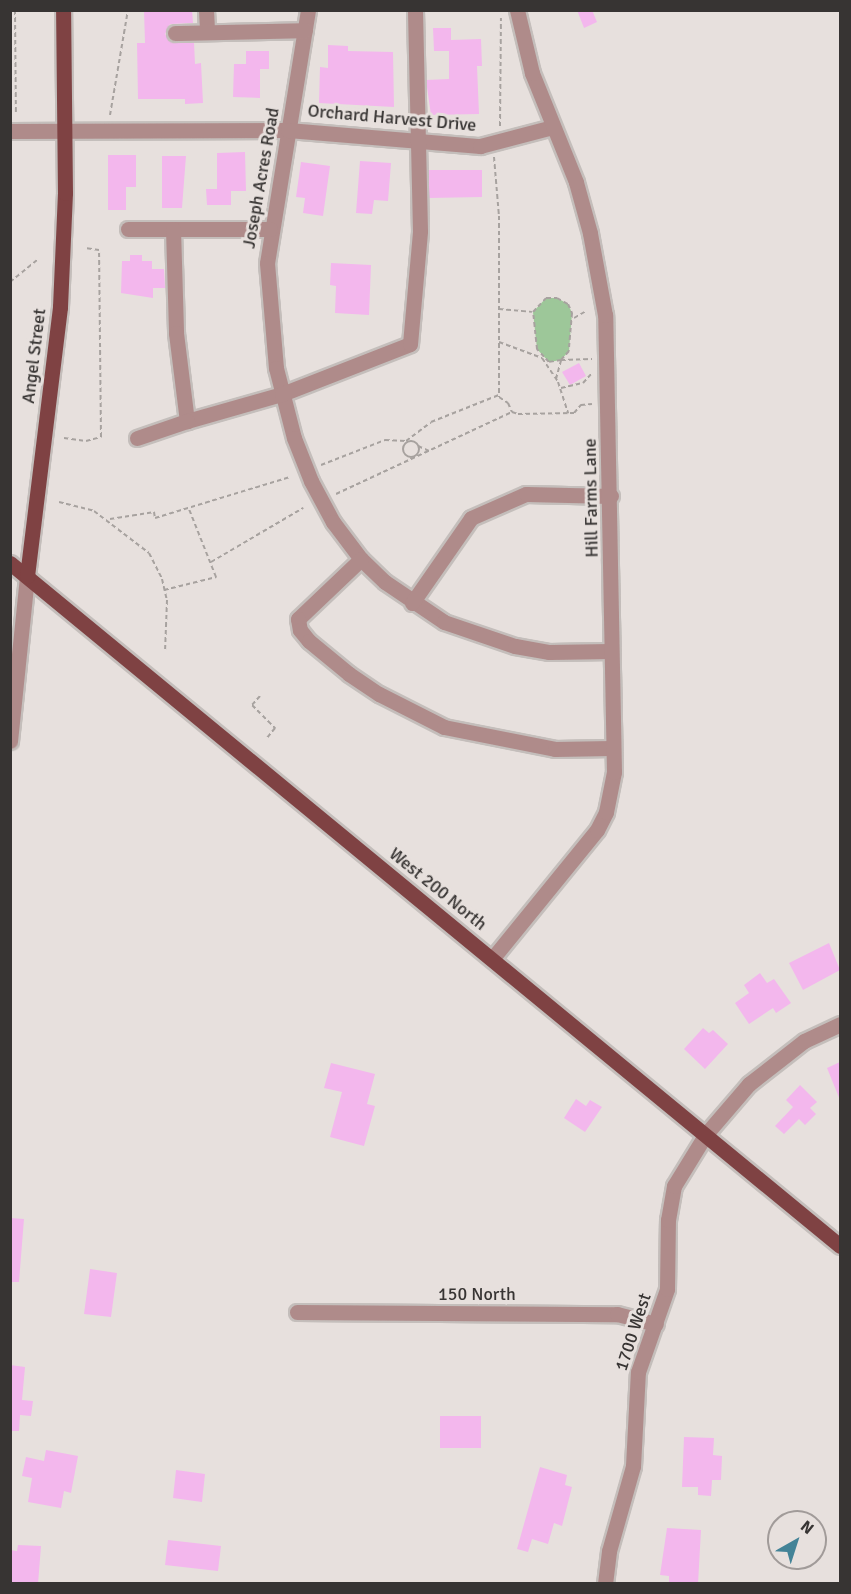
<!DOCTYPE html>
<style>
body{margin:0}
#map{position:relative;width:851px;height:1594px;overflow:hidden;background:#e7e0dd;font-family:Signika,sans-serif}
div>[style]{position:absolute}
.green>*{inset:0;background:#9dc799}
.building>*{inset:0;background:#f3b7ed}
.path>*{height:2px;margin-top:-1px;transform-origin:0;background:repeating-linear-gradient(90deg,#a7a29f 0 4.5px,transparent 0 7.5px)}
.path>.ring{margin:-1px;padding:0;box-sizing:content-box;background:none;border:2px solid #a7a29f;border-radius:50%}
.roads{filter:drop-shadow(2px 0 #c4bebb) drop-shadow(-2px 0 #c4bebb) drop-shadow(0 2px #c4bebb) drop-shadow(0 -2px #c4bebb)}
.minor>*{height:15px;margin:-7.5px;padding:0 7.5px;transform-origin:7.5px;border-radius:7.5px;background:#af8b8a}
.major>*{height:15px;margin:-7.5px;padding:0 7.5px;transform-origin:7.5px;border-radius:7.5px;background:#7f4243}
span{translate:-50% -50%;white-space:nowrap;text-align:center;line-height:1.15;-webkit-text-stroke:6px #e7e0dd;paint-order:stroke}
.street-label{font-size:18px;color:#373433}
.frame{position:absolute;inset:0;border:12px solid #373433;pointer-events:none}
.north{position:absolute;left:767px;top:1510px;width:60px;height:60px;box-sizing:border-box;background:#e7e0dd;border:2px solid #a19b99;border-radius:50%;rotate:39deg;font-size:16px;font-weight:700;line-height:24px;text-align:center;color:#373433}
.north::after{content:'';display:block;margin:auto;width:21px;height:27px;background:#438397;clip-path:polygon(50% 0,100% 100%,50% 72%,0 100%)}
</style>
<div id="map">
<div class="green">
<div style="clip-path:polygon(546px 298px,557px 298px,568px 304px,572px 313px,569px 351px,561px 360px,549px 362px,537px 349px,533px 312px)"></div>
</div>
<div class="building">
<div style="clip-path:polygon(144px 10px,192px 10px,193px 23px,170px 24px,165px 34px,171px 42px,194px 42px,195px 64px,201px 63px,203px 103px,185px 104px,185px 99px,138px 99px,137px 43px,145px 43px)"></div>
<div style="clip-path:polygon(577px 10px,592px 10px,597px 22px,584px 28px)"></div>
<div style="clip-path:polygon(433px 28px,451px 28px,451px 40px,481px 39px,482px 66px,477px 66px,479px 114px,431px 115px,426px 80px,449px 79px,449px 51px,434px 51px)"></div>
<div style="clip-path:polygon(328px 45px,348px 46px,348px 51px,393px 52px,394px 107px,319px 103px,320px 67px,328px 68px)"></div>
<div style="clip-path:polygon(246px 51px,269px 51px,269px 69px,260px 69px,260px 98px,233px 97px,234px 64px,246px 64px)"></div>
<div style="clip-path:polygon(245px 152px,246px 191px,231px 191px,231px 205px,207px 205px,206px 189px,217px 189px,217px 153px)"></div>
<div style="clip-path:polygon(108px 155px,136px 155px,136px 187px,126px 187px,126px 210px,108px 210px)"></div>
<div style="clip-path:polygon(162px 156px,186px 156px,182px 208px,162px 208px)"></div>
<div style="clip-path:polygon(360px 161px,391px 163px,388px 201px,374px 200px,372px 214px,356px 213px)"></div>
<div style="clip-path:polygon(301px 162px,330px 166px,323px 216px,303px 213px,305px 198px,296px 197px)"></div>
<div style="clip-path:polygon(428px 170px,482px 170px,482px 197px,429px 198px)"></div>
<div style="clip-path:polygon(130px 255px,142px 255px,142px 261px,152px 261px,152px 269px,164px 269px,165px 288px,153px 288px,153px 298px,121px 293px,122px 261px,130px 261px)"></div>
<div style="clip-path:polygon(331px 263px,371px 265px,369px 315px,335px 313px,336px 286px,330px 285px)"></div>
<div style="clip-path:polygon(579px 363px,586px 376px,570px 385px,562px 372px)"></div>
<div style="clip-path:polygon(829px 943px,840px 970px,803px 990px,789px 963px)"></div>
<div style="clip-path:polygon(760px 973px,767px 983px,774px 979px,791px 1003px,776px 1013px,773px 1008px,749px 1024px,735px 1003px,749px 993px,744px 985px)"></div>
<div style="clip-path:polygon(703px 1028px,709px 1033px,713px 1030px,728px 1044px,705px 1069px,684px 1049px)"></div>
<div style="clip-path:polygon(840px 1062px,840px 1100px,827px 1068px)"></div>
<div style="clip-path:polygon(331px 1063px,375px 1074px,367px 1104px,375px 1106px,364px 1146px,330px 1137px,342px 1092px,324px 1088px)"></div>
<div style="clip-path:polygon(800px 1085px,817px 1102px,810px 1108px,816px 1114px,805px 1125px,799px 1119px,784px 1134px,775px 1126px,793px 1107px,786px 1100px)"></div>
<div style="clip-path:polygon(576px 1099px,586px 1106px,590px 1100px,602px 1107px,585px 1132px,564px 1118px)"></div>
<div style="clip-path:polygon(10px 1218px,24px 1219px,19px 1282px,10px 1282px)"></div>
<div style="clip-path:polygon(90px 1269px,117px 1273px,111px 1317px,84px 1314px)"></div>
<div style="clip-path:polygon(10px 1365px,25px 1367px,22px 1400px,33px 1401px,31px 1416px,20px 1415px,19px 1431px,10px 1431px)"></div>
<div style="clip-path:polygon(440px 1416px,481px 1416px,481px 1448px,440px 1448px)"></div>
<div style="clip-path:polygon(684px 1437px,714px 1438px,713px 1455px,722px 1456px,721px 1480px,712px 1480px,711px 1496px,698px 1495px,698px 1487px,682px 1487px)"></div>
<div style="clip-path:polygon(46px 1450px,78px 1456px,71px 1493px,64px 1491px,61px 1508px,28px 1502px,32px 1478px,22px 1476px,26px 1457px,44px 1461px)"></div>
<div style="clip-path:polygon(540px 1467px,567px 1475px,565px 1485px,572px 1487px,562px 1526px,554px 1523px,548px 1544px,532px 1539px,528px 1552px,517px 1549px)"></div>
<div style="clip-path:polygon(176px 1470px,205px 1474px,202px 1502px,173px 1498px)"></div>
<div style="clip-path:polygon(667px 1528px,701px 1530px,698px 1584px,669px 1584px,669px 1576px,660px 1575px)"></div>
<div style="clip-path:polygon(168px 1540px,221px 1546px,218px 1571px,165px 1565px)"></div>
<div style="clip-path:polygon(18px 1545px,41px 1546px,38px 1584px,10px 1584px,10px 1550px,17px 1551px)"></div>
</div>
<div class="path">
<div style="left:15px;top:10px;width:105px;rotate:89.5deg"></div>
<div style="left:110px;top:115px;width:107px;rotate:-80.3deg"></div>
<div style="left:500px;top:126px;width:108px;rotate:-89.5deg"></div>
<div style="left:494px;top:157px;width:59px;rotate:85.2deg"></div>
<div style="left:499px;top:216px;width:181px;rotate:90deg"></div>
<div style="left:499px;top:397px;width:11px;rotate:34deg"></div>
<div style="left:508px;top:403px;width:10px;rotate:66deg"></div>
<div style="left:512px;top:412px;width:6px;rotate:18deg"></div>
<div style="left:518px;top:414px;width:56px;rotate:-1deg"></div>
<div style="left:574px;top:413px;width:11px;rotate:-49deg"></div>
<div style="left:581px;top:405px;width:11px;rotate:-5deg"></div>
<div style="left:10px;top:282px;width:36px;rotate:-39deg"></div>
<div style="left:546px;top:298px;width:11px"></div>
<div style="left:557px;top:298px;width:13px;rotate:29deg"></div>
<div style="left:568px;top:304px;width:10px;rotate:66deg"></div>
<div style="left:572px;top:313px;width:38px;rotate:95deg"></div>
<div style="left:569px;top:351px;width:12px;rotate:132deg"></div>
<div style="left:561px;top:360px;width:12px;rotate:171deg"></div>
<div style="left:549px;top:362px;width:18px;rotate:-133deg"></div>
<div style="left:537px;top:349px;width:37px;rotate:-96deg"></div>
<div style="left:533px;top:312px;width:19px;rotate:-47deg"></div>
<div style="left:499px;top:309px;width:33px;rotate:5deg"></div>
<div style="left:574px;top:318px;width:14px;rotate:-30deg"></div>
<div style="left:499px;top:342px;width:46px;rotate:20.4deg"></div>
<div style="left:542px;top:358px;width:29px;rotate:56deg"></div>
<div style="left:558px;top:382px;width:33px;rotate:72deg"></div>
<div style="left:556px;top:379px;width:20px;rotate:-75deg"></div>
<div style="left:561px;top:360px;width:31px;rotate:-2deg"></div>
<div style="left:561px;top:388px;width:23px;rotate:-13deg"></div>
<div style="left:583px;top:383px;width:13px;rotate:-48deg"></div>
<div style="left:64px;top:438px;width:22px;rotate:8deg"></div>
<div style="left:86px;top:441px;width:16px;rotate:-15deg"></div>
<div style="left:101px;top:437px;width:187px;rotate:-90.6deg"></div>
<div style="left:99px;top:250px;width:14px;rotate:-172deg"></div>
<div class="ring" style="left:403px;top:441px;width:14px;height:14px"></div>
<div style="left:418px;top:446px;width:12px;rotate:24deg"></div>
<div style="left:321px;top:465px;width:69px;rotate:-21.3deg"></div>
<div style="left:385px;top:440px;width:21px;rotate:3deg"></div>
<div style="left:406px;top:441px;width:31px;rotate:-37deg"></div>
<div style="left:431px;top:422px;width:73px;rotate:-21.7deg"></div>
<div style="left:336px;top:494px;width:194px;rotate:-25deg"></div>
<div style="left:59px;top:502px;width:36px;rotate:14deg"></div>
<div style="left:94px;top:511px;width:69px;rotate:37.4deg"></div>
<div style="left:149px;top:553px;width:29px;rotate:63deg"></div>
<div style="left:162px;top:579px;width:22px;rotate:77deg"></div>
<div style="left:167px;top:600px;width:51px;rotate:92.2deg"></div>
<div style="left:110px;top:519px;width:45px;rotate:-9deg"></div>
<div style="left:154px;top:512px;width:6px;rotate:81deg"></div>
<div style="left:155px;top:518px;width:141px;rotate:-16.9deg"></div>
<div style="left:211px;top:562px;width:107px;rotate:-30.4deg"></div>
<div style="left:164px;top:590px;width:54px;rotate:-14deg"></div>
<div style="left:216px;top:577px;width:73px;rotate:-111.7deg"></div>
<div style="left:260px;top:696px;width:12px;rotate:132deg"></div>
<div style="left:252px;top:705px;width:33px;rotate:45deg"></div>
<div style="left:275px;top:728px;width:14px;rotate:129deg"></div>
</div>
<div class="roads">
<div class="minor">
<div style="left:206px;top:10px;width:21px;rotate:87deg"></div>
<div style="left:308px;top:10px;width:256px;rotate:99.2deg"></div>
<div style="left:267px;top:263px;width:105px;rotate:85.1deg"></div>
<div style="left:276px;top:368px;width:72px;rotate:75.6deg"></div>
<div style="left:294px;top:438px;width:46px;rotate:68.4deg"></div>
<div style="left:311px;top:481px;width:47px;rotate:61.8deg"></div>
<div style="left:333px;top:522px;width:46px;rotate:52.9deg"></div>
<div style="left:361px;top:559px;width:33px;rotate:44deg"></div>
<div style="left:385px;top:582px;width:71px;rotate:34.1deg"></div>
<div style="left:444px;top:622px;width:75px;rotate:18.7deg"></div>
<div style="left:515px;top:646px;width:35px;rotate:10deg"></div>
<div style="left:549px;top:652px;width:62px;rotate:-0.9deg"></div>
<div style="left:175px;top:33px;width:130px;rotate:-1.3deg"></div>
<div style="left:10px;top:131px;width:278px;rotate:-0.2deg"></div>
<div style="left:288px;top:130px;width:193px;rotate:4.8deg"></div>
<div style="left:480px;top:146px;width:75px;rotate:-14.6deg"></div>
<div style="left:128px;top:229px;width:142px"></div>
<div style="left:173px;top:229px;width:104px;rotate:88.3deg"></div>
<div style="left:176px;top:333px;width:89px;rotate:82.9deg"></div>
<div style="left:187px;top:421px;width:99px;rotate:-15.9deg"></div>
<div style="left:282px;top:394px;width:137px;rotate:-21.3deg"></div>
<div style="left:410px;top:344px;width:113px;rotate:-84.9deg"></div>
<div style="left:420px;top:231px;width:221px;rotate:-91.3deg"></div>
<div style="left:137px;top:438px;width:53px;rotate:-18.8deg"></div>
<div style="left:361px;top:559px;width:87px;rotate:136.4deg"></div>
<div style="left:298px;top:619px;width:11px;rotate:80deg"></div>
<div style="left:300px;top:630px;width:14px;rotate:51deg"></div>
<div style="left:309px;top:641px;width:52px;rotate:39.5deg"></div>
<div style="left:349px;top:674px;width:36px;rotate:34deg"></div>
<div style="left:379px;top:694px;width:73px;rotate:26.9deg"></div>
<div style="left:444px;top:727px;width:113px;rotate:11.2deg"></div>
<div style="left:555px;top:749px;width:57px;rotate:-1deg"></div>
<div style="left:412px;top:603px;width:103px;rotate:-55.2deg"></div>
<div style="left:471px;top:518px;width:60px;rotate:-23.6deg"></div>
<div style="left:526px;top:494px;width:85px;rotate:1.3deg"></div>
<div style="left:10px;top:741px;width:166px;rotate:-84.1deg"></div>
<div style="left:492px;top:959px;width:166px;rotate:-50.9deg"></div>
<div style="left:597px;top:830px;width:20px;rotate:-63deg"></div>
<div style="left:606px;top:812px;width:41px;rotate:-78.7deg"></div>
<div style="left:614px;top:772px;width:457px;rotate:-91.1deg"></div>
<div style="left:605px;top:315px;width:83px;rotate:-100.4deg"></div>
<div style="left:590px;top:233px;width:53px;rotate:-105.4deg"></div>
<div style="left:576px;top:182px;width:118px;rotate:-112deg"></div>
<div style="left:532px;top:73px;width:65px;rotate:-103.4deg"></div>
<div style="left:297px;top:1312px;width:320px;rotate:0.4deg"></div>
<div style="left:617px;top:1314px;width:40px;rotate:14.4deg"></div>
<div style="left:605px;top:1584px;width:33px;rotate:-83deg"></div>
<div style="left:609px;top:1551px;width:88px;rotate:-74.2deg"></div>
<div style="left:633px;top:1466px;width:94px;rotate:-87deg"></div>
<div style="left:638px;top:1372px;width:88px;rotate:-70.7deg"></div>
<div style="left:667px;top:1289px;width:69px;rotate:-89.2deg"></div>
<div style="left:668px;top:1220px;width:35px;rotate:-80deg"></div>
<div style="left:674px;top:1186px;width:61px;rotate:-58.4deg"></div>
<div style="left:706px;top:1134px;width:66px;rotate:-49.3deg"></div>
<div style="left:749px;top:1084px;width:70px;rotate:-38deg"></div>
<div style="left:804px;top:1041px;width:40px;rotate:-25deg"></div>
</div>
<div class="major">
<div style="left:10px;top:563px;width:1075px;rotate:39.45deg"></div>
<div style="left:27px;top:576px;width:271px;rotate:-83deg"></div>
<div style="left:60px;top:307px;width:114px;rotate:-87.5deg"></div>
<div style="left:65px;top:193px;width:183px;rotate:-90.6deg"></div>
</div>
</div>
<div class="street-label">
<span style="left:392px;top:118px;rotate:5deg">Orchard Harvest Drive</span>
<span style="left:261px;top:178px;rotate:-80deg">Joseph Acres Road</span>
<span style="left:34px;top:356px;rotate:-83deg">Angel Street</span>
<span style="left:591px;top:498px;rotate:-91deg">Hill Farms Lane</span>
<span style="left:438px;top:889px;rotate:39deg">West 200 North</span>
<span style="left:477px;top:1294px">150 North</span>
<span style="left:633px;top:1332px;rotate:-72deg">1700 West</span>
</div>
<div class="frame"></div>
<div class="north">N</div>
</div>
